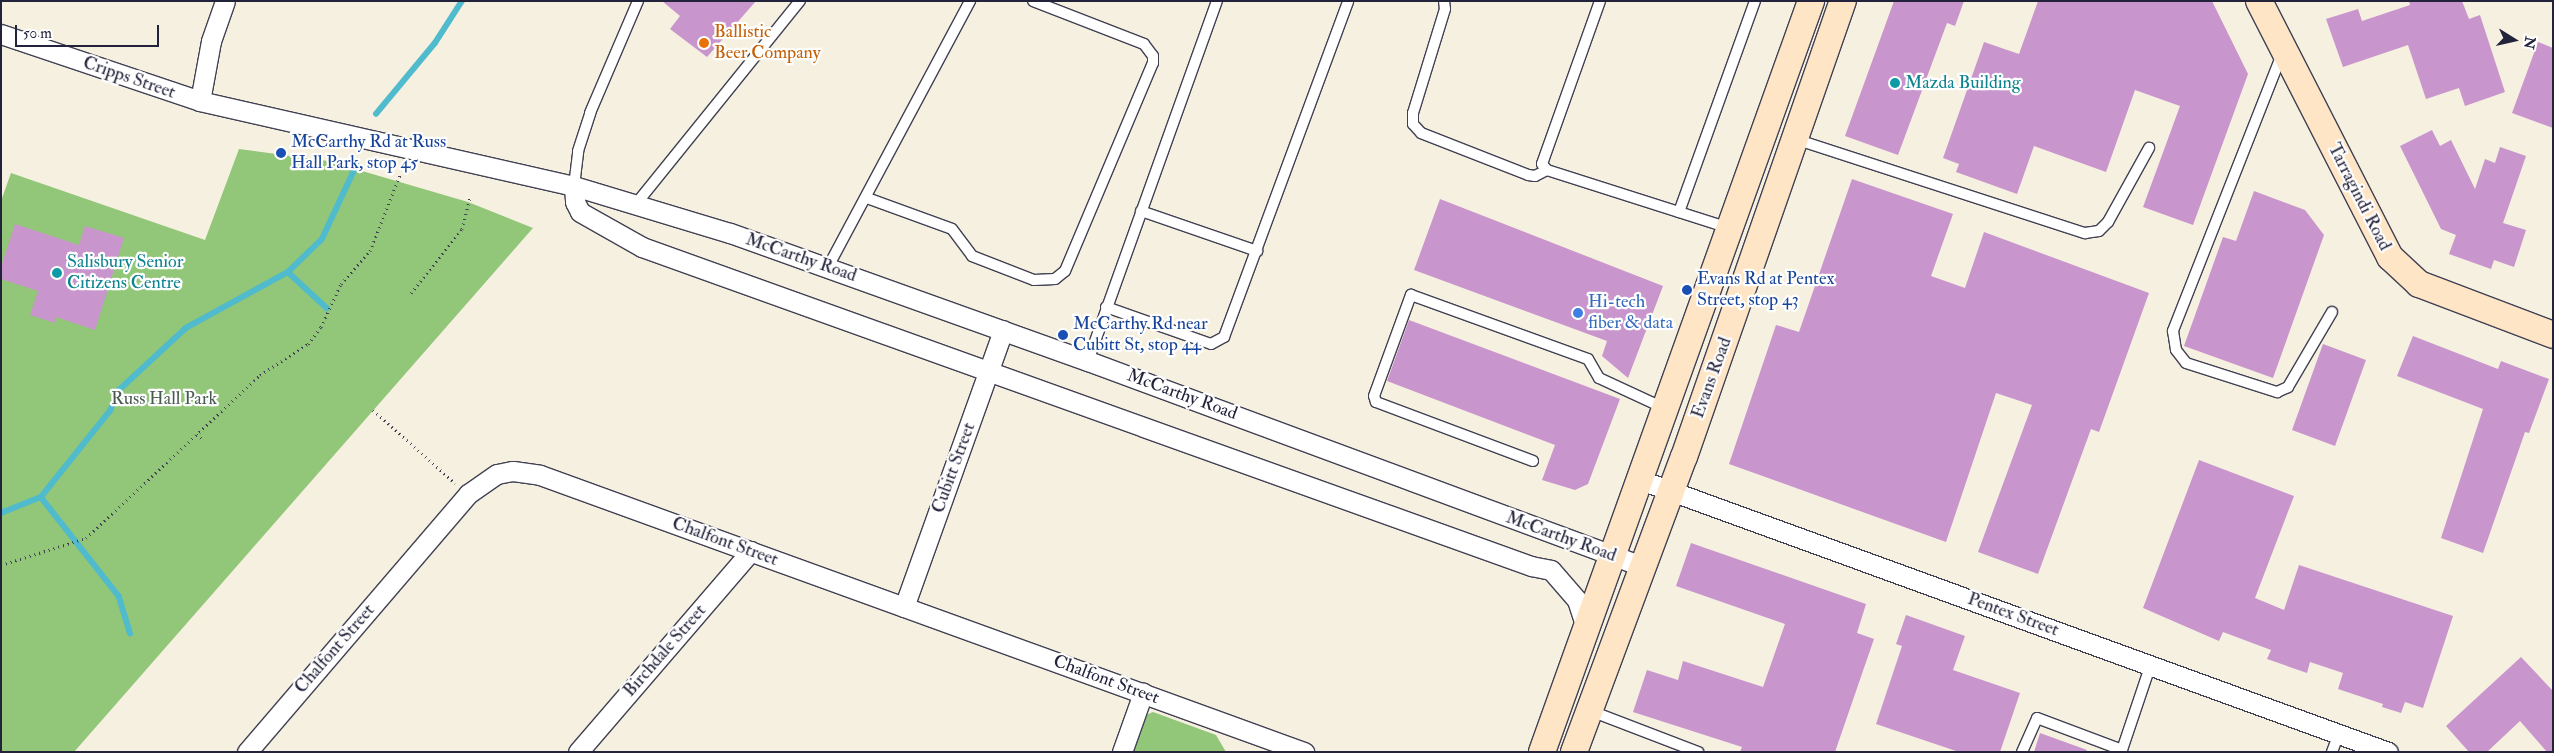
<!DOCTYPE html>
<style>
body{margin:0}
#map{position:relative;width:2554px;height:753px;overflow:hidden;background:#f6f0e0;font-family:"IM FELL Double Pica",serif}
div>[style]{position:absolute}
.green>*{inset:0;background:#92c678}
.stream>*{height:5.5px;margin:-2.75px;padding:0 2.75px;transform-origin:2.75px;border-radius:2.75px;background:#50bbcd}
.building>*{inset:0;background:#c995cd}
.path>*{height:3px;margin-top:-1.5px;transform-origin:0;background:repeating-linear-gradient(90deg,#424154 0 1px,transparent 0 5px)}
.roads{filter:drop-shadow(1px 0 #424154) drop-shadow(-1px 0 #424154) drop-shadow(0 1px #424154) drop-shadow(0 -1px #424154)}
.lane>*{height:10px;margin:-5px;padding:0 5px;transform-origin:5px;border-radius:5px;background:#fff}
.street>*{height:19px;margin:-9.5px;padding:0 9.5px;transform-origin:9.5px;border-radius:9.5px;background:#fff}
.secondary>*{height:26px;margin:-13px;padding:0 13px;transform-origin:13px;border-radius:13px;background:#fde5c5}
.dots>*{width:14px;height:14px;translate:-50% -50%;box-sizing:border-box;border:2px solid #fff;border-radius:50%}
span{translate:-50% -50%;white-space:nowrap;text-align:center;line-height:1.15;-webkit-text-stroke:4.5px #fff;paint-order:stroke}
.food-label{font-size:18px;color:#c56008}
.left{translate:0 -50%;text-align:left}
.street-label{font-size:18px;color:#22223b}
.culture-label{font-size:18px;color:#0d838f}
.transit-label{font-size:18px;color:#164399}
.shop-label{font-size:18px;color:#366cbe}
.park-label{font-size:18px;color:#495b50}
.frame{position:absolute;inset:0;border:2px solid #22223b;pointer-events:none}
.north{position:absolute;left:2489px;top:15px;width:50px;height:50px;-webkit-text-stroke:4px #fff;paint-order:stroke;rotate:100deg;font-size:14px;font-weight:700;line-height:20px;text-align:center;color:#22223b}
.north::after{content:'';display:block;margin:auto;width:18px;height:22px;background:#22223b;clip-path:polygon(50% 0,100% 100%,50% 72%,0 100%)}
.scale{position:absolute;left:15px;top:25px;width:144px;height:22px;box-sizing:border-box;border:2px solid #22223b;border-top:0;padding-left:6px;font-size:15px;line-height:18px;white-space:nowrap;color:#22223b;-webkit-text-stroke:4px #fff;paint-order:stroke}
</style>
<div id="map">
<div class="green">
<div style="clip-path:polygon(239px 149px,328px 161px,468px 202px,533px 228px,74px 752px,1px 752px,1px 201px,11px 173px,205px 240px)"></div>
<div style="clip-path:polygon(1153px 712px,1216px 735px,1226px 752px,1132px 752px,1146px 715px)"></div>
</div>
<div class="stream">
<div style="left:376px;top:114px;width:92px;rotate:-50.3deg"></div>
<div style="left:435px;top:43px;width:50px;rotate:-57.3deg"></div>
<div style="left:288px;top:272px;width:53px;rotate:42.7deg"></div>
<div style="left:41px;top:497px;width:126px;rotate:51.8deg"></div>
<div style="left:119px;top:596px;width:39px;rotate:73deg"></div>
<div style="left:1px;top:513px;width:43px;rotate:-21.8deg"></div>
<div style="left:41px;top:497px;width:110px;rotate:-51.3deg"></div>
<div style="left:110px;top:411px;width:23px;rotate:-67deg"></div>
<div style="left:119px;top:390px;width:91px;rotate:-42.8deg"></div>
<div style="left:186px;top:328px;width:116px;rotate:-28.8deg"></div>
<div style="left:288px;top:272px;width:47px;rotate:-44.1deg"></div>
<div style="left:322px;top:239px;width:81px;rotate:-65deg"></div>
</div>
<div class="building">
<div style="clip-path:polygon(662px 1px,756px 1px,707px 57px,670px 29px,680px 16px)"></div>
<div style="clip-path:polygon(1894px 1px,1964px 1px,1955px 26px,1947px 23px,1898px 155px,1845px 136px)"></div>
<div style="clip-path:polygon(2038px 1px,2212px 1px,2248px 74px,2193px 225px,2143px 207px,2180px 106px,2135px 90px,2106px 172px,2034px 146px,2017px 194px,1956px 172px,1959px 164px,1943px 158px,1984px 42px,2019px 54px)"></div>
<div style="clip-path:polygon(2409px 1px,2462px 1px,2469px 19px,2480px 15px,2505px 92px,2465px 106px,2459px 88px,2426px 99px,2408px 45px,2343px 67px,2326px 19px,2358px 9px,2362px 21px,2410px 5px)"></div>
<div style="clip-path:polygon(2538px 42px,2553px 48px,2553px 128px,2512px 113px)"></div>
<div style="clip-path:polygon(2432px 130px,2440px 146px,2451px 140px,2475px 189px,2485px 159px,2495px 163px,2500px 147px,2526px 156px,2503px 223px,2526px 230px,2514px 267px,2494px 260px,2491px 269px,2449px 254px,2456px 235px,2441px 229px,2400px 146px)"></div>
<div style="clip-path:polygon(1852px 179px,1953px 214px,1931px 276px,1965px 288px,1984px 232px,2149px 293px,2099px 432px,2091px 429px,2038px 574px,1978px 552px,2032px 405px,1996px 393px,1946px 542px,1729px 464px,1776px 325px,1799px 332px)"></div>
<div style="clip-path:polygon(2254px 191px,2305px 210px,2324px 235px,2273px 378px,2184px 346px,2223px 237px,2236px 241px)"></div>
<div style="clip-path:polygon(1440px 199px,1663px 286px,1628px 378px,1602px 356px,1607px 341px,1414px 270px)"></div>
<div style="clip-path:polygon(15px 224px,79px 245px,85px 226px,124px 238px,95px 330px,56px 317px,55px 323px,30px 315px,38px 291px,1px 279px,1px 267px)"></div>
<div style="clip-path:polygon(1409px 320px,1620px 399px,1588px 484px,1575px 490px,1542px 480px,1555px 445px,1387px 381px)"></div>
<div style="clip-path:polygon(2413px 336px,2498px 369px,2501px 361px,2549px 379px,2529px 433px,2525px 432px,2483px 553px,2441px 538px,2483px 409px,2397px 376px)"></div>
<div style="clip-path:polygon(2323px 344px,2366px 360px,2335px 446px,2292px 430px)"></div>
<div style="clip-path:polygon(2199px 460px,2294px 496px,2255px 598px,2284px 610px,2299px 565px,2453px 616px,2423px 708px,2405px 702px,2401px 713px,2382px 707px,2383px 704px,2338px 689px,2343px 673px,2310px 662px,2307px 673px,2267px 659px,2271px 650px,2223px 632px,2219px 641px,2143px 608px)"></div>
<div style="clip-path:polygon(1691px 543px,1866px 604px,1857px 633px,1874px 639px,1835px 752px,1740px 752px,1742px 747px,1633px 712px,1647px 670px,1678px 680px,1683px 661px,1763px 687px,1785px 624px,1676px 586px)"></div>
<div style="clip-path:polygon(1906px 615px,1965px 636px,1953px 670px,2020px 693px,2000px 752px,1959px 752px,1876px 724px,1902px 646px,1896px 644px)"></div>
<div style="clip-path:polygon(2521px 657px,2553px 691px,2553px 752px,2547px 752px,2520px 721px,2487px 752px,2469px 752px,2446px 726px)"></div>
<div style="clip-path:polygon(2040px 733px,2087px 750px,2086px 752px,2034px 752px)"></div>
</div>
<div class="path">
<div style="left:411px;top:293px;width:82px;rotate:-51.4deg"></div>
<div style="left:462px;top:229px;width:34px;rotate:-76deg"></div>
<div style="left:373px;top:410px;width:110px;rotate:41.7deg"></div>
<div style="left:197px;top:434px;width:8px;rotate:45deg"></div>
<div style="left:1px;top:565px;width:89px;rotate:-17.6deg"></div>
<div style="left:86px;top:538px;width:238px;rotate:-43.1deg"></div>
<div style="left:260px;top:375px;width:57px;rotate:-32.9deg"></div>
<div style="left:308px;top:344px;width:21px;rotate:-53deg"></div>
<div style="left:321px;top:327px;width:47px;rotate:-65.1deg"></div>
<div style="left:341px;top:284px;width:44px;rotate:-48.7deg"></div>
<div style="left:370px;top:251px;width:82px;rotate:-68.5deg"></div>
<div style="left:75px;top:751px;width:1px;rotate:90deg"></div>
</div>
<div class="roads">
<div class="lane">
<div style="left:1444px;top:1px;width:8px;rotate:83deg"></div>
<div style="left:1445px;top:9px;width:109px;rotate:107.1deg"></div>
<div style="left:1413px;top:113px;width:11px;rotate:90deg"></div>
<div style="left:1413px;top:124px;width:12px;rotate:48deg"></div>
<div style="left:1421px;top:133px;width:115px;rotate:21.4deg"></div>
<div style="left:1528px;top:175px;width:7px;rotate:8deg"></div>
<div style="left:1535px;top:176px;width:13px;rotate:-27deg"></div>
<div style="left:1600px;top:1px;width:173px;rotate:109.6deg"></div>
<div style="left:1542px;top:164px;width:8px;rotate:50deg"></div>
<div style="left:1547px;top:170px;width:191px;rotate:17.7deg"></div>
<div style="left:2282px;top:54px;width:298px;rotate:111.5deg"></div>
<div style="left:2173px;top:331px;width:19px;rotate:81deg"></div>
<div style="left:2176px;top:350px;width:16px;rotate:52deg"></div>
<div style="left:2186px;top:363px;width:96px;rotate:17.7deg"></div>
<div style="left:2277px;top:392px;width:12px;rotate:-24deg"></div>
<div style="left:2288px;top:387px;width:87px;rotate:-59.6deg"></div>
<div style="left:1795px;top:139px;width:305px;rotate:18deg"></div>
<div style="left:2085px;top:233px;width:14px;rotate:-8deg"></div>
<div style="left:2099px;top:231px;width:13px;rotate:-45deg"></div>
<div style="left:2108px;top:222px;width:85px;rotate:-61deg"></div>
<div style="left:574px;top:186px;width:35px;rotate:-83deg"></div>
<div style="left:578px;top:151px;width:40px;rotate:-72deg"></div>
<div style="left:590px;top:113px;width:122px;rotate:-66.8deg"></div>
<div style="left:867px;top:198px;width:90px;rotate:20deg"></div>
<div style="left:952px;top:229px;width:34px;rotate:53deg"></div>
<div style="left:972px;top:256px;width:66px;rotate:21.2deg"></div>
<div style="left:1034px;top:280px;width:21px;rotate:-3deg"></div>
<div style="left:1055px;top:279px;width:13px;rotate:-39deg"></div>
<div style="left:1065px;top:271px;width:226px;rotate:-67.1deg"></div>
<div style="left:1153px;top:63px;width:7px;rotate:-90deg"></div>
<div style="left:1153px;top:56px;width:15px;rotate:-127deg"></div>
<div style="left:1144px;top:44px;width:119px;rotate:-158.8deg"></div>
<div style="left:636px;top:204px;width:261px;rotate:-51.1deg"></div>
<div style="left:1141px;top:211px;width:123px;rotate:19deg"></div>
<div style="left:1679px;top:212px;width:224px;rotate:-70.2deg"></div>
<div style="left:828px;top:267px;width:302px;rotate:-61.9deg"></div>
<div style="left:1106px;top:307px;width:111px;rotate:19.4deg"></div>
<div style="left:1211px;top:344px;width:15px;rotate:-28deg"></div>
<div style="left:1224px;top:337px;width:358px;rotate:-69.7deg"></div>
<div style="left:1088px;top:361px;width:382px;rotate:-70.3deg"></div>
<div style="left:1533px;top:461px;width:168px;rotate:-159.4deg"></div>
<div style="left:1376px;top:402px;width:6px;rotate:-108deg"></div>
<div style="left:1374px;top:396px;width:108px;rotate:-69.9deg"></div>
<div style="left:1411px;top:295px;width:188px;rotate:19.9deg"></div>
<div style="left:1588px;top:359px;width:22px;rotate:60deg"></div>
<div style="left:1599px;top:378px;width:72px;rotate:24.8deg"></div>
<div style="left:1591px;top:711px;width:115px;rotate:21deg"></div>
<div style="left:2022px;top:752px;width:37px;rotate:-66deg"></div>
<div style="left:2037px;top:718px;width:91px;rotate:20.6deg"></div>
<div style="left:2122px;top:750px;width:91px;rotate:-71.4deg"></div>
<div style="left:2332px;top:752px;width:20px;rotate:-70deg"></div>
</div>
<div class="street">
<div style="left:1px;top:34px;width:210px;rotate:18.6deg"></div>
<div style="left:200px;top:101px;width:384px;rotate:12.8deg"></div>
<div style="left:574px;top:186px;width:163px;rotate:16.8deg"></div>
<div style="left:730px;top:233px;width:380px;rotate:19.7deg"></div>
<div style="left:1088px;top:361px;width:593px;rotate:20.33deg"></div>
<div style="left:200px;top:101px;width:61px;rotate:-79.6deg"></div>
<div style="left:211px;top:41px;width:42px;rotate:-70.7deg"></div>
<div style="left:574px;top:186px;width:16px;rotate:86deg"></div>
<div style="left:575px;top:202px;width:11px;rotate:63deg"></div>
<div style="left:580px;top:212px;width:71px;rotate:29.4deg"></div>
<div style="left:642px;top:247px;width:945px;rotate:19.74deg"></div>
<div style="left:1531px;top:566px;width:20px;rotate:11deg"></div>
<div style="left:1551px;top:570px;width:40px;rotate:49deg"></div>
<div style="left:1577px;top:600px;width:26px;rotate:72deg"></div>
<div style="left:1638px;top:479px;width:798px;rotate:20deg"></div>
<div style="left:904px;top:607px;width:294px;rotate:-70.3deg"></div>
<div style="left:247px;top:752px;width:340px;rotate:-49.4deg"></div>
<div style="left:468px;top:494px;width:35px;rotate:-35deg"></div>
<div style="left:497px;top:474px;width:16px;rotate:-11deg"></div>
<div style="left:513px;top:471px;width:27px;rotate:8deg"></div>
<div style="left:540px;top:475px;width:813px;rotate:19.93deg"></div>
<div style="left:578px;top:752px;width:265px;rotate:-49.3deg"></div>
<div style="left:1122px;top:752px;width:63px;rotate:-70.4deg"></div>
</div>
<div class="secondary">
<div style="left:2259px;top:1px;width:288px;rotate:62.9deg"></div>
<div style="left:2390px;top:257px;width:40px;rotate:43deg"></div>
<div style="left:2419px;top:284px;width:143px;rotate:20.8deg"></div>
<div style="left:1542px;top:752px;width:798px;rotate:-70.29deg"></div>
<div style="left:1574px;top:752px;width:315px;rotate:-69.6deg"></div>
<div style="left:1684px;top:457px;width:483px;rotate:-70.8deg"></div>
</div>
</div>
<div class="dots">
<div style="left:704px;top:43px;background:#e8710a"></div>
<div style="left:1895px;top:83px;background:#0f9aa8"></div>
<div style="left:281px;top:153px;background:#1a4fb4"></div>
<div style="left:57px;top:273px;background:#0f9aa8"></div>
<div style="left:1687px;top:290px;background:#1a4fb4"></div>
<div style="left:1578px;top:313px;background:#3f7fe0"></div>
<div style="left:1063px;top:335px;background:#1a4fb4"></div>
</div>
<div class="food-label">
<span class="left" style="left:714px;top:43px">Ballistic<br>Beer Company</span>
</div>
<div class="street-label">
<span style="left:129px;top:78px;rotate:19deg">Cripps Street</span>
<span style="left:2359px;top:197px;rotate:63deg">Tarragindi Road</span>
<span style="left:801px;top:258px;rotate:19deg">McCarthy Road</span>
<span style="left:1712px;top:378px;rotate:-70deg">Evans Road</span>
<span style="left:1182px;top:395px;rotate:20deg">McCarthy Road</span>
<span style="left:954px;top:468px;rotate:-70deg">Cubitt Street</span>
<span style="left:1561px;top:537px;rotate:20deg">McCarthy Road</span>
<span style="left:725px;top:542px;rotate:20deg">Chalfont Street</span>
<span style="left:2013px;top:615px;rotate:20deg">Pentex Street</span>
<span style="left:335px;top:649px;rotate:-49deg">Chalfont Street</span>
<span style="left:665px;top:651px;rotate:-49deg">Birchdale Street</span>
<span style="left:1106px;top:680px;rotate:20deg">Chalfont Street</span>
</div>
<div class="culture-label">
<span class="left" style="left:1905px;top:83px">Mazda Building</span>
<span class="left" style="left:67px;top:273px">Salisbury Senior<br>Citizens Centre</span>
</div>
<div class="transit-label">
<span class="left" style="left:291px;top:153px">McCarthy Rd at Russ<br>Hall Park, stop 45</span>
<span class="left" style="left:1697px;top:290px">Evans Rd at Pentex<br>Street, stop 43</span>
<span class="left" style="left:1073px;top:335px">McCarthy Rd near<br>Cubitt St, stop 44</span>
</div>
<div class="shop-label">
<span class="left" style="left:1588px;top:313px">Hi-tech<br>fiber &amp; data</span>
</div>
<div class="park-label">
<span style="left:164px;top:399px">Russ Hall Park</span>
</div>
<div class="frame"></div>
<div class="north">N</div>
<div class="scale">50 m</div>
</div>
